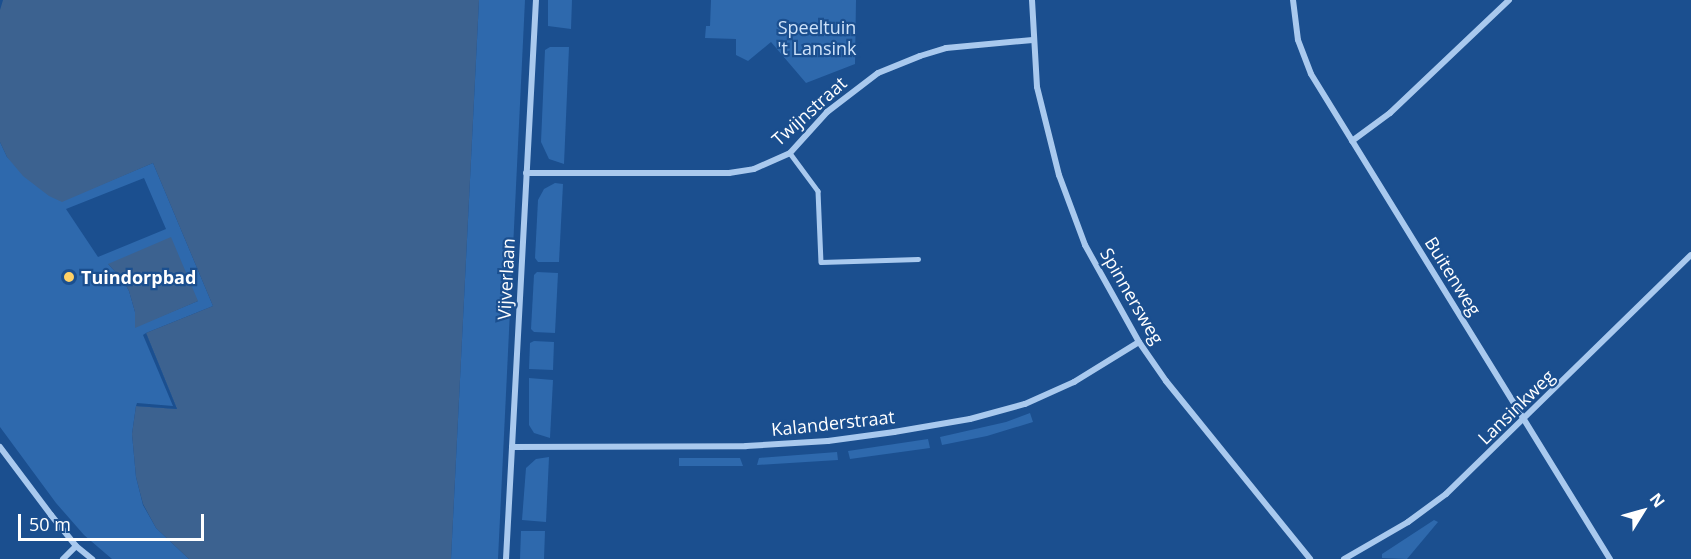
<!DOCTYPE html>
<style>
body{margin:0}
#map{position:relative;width:1691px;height:559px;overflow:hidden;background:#1b4f8f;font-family:"Open Sans",sans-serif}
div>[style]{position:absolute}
.green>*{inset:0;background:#2e69ad}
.water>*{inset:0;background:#3c6290}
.pier>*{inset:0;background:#1b4f8f}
.service>*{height:4.5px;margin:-2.25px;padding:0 2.25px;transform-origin:2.25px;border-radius:2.25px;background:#a9c9ee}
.minor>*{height:6px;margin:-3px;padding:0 3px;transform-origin:3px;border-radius:3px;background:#a9c9ee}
.dots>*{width:16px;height:16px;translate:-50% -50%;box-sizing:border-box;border:3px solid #1b4f8f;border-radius:50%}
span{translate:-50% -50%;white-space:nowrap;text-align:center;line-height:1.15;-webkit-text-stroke:4.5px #1b4f8f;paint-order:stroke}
.park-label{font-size:18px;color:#cfe3fa}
.street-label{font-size:18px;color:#fff}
.poi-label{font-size:18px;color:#fff;font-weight:700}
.left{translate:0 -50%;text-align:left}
.north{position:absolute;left:1613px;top:481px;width:60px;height:60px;-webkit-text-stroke:4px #1b4f8f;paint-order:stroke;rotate:53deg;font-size:16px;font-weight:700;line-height:24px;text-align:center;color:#fff}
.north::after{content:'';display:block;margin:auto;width:21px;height:27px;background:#fff;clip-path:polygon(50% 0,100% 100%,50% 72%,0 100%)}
.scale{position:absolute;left:18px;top:514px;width:186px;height:27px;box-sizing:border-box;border:3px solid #fff;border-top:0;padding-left:8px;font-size:18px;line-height:21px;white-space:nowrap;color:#fff;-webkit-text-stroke:4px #1b4f8f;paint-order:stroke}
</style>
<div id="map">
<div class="green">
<div style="clip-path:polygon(479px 0,525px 0,498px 559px,451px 559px)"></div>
<div style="clip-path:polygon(548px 0,572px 0,571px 29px,548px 26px)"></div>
<div style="clip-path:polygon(711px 0,856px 0,855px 64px,806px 83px,771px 42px,748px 61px,736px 55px,736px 39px,705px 38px,706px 26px,710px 26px)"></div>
<div style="clip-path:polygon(550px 47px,569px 47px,564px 164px,549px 159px,541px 142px,545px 50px)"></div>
<div style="clip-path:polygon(evenodd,0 142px,7px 157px,62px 201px,153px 163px,213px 306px,146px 333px,177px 409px,136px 406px,132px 434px,136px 477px,143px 505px,156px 528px,189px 559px,112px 559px,84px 535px,56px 503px,0 427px,0 142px,144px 178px,166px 229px,98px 257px,66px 209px,144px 178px,0 142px,108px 264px,198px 301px,135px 327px,135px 312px,129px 291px,123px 280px,108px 264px)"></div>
<div style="clip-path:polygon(555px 183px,563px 184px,559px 262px,538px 262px,535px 258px,538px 200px,544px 189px)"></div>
<div style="clip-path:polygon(537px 272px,558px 273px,555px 333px,534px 332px,531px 329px,534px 275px)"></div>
<div style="clip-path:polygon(534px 341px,554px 342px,553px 370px,529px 369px,530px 343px)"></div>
<div style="clip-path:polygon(529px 378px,553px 380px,550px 438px,534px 433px,529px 425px)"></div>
<div style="clip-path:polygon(1030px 413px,1033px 422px,987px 436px,942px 445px,940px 437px,1006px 422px)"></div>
<div style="clip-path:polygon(928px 439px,930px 448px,850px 459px,848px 451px)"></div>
<div style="clip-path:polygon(837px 452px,838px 460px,757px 465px,759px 458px)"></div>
<div style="clip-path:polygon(549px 457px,546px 522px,522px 520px,526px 468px,536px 459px)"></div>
<div style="clip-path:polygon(679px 458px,740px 458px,743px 466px,679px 466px)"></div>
<div style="clip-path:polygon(1434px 520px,1438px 522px,1407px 559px,1382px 558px,1382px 554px)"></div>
<div style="clip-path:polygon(521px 531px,545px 531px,544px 559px,520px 559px)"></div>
</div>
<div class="water">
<div style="clip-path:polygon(3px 0,479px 0,451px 559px,189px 559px,156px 528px,143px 504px,136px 477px,132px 434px,136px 406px,177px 409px,146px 333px,213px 306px,153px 163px,62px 202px,49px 196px,23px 176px,7px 157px,0 142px,0 10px)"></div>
<div style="clip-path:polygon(171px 237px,198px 301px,135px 328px,135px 312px,129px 291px,123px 280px,108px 264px)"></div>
</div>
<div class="pier">
<div style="clip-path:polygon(146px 333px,177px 409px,136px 406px,137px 403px,173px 406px,143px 335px)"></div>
</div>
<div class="service">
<div style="left:790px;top:153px;width:47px;rotate:53.6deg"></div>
<div style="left:818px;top:191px;width:71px;rotate:87.6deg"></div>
<div style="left:821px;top:262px;width:97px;rotate:-1.8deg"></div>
</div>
<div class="minor">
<div style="left:1032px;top:0;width:87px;rotate:86.7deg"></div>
<div style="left:1037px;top:87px;width:91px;rotate:76deg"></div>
<div style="left:1059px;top:175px;width:75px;rotate:69.6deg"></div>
<div style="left:1085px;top:245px;width:111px;rotate:60.9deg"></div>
<div style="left:1139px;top:342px;width:47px;rotate:55.3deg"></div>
<div style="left:1166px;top:381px;width:229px;rotate:51deg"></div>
<div style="left:1293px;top:0;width:40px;rotate:82.9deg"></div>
<div style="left:1298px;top:40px;width:36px;rotate:69deg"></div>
<div style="left:1311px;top:74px;width:570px;rotate:58.35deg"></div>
<div style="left:1352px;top:141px;width:47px;rotate:-36.4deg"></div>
<div style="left:1390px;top:113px;width:164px;rotate:-43.5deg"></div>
<div style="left:526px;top:173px;width:203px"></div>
<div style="left:729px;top:173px;width:25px;rotate:-9deg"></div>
<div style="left:754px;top:169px;width:39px;rotate:-24deg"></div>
<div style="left:790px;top:153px;width:55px;rotate:-47.9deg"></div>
<div style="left:827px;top:112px;width:64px;rotate:-37.4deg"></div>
<div style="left:878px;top:73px;width:45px;rotate:-22deg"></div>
<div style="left:920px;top:56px;width:27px;rotate:-17deg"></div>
<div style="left:946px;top:48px;width:87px;rotate:-5.3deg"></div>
<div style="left:0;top:447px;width:85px;rotate:53.1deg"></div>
<div style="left:51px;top:515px;width:40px;rotate:51deg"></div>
<div style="left:76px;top:546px;width:21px;rotate:39deg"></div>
<div style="left:512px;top:447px;width:234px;rotate:-0.2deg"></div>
<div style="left:746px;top:446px;width:82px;rotate:-3.5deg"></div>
<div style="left:828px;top:441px;width:67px;rotate:-7.8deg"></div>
<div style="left:894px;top:432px;width:77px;rotate:-9.7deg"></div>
<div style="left:970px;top:419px;width:57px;rotate:-15.3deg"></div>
<div style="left:1025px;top:404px;width:54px;rotate:-24.2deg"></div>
<div style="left:1074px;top:382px;width:76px;rotate:-31.6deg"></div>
<div style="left:63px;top:559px;width:18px;rotate:-45deg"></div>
<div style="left:506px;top:559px;width:560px;rotate:-86.93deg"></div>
<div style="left:1344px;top:559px;width:74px;rotate:-30deg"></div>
<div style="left:1408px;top:522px;width:47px;rotate:-36.4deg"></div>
<div style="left:1446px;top:494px;width:342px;rotate:-44.3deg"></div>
</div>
<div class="dots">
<div style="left:69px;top:277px;background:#ffd166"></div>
</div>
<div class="park-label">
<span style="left:817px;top:38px">Speeltuin<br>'t Lansink</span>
</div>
<div class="street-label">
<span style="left:809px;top:111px;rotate:-42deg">Twijnstraat</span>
<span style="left:1453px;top:276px;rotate:58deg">Buitenweg</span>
<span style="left:506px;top:279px;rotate:-87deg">Vijverlaan</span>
<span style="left:1132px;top:296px;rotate:60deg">Spinnersweg</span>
<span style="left:1516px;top:407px;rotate:-44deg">Lansinkweg</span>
<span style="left:833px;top:423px;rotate:-6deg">Kalanderstraat</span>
</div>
<div class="poi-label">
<span class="left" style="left:81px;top:277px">Tuindorpbad</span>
</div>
<div class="north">N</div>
<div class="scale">50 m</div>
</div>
